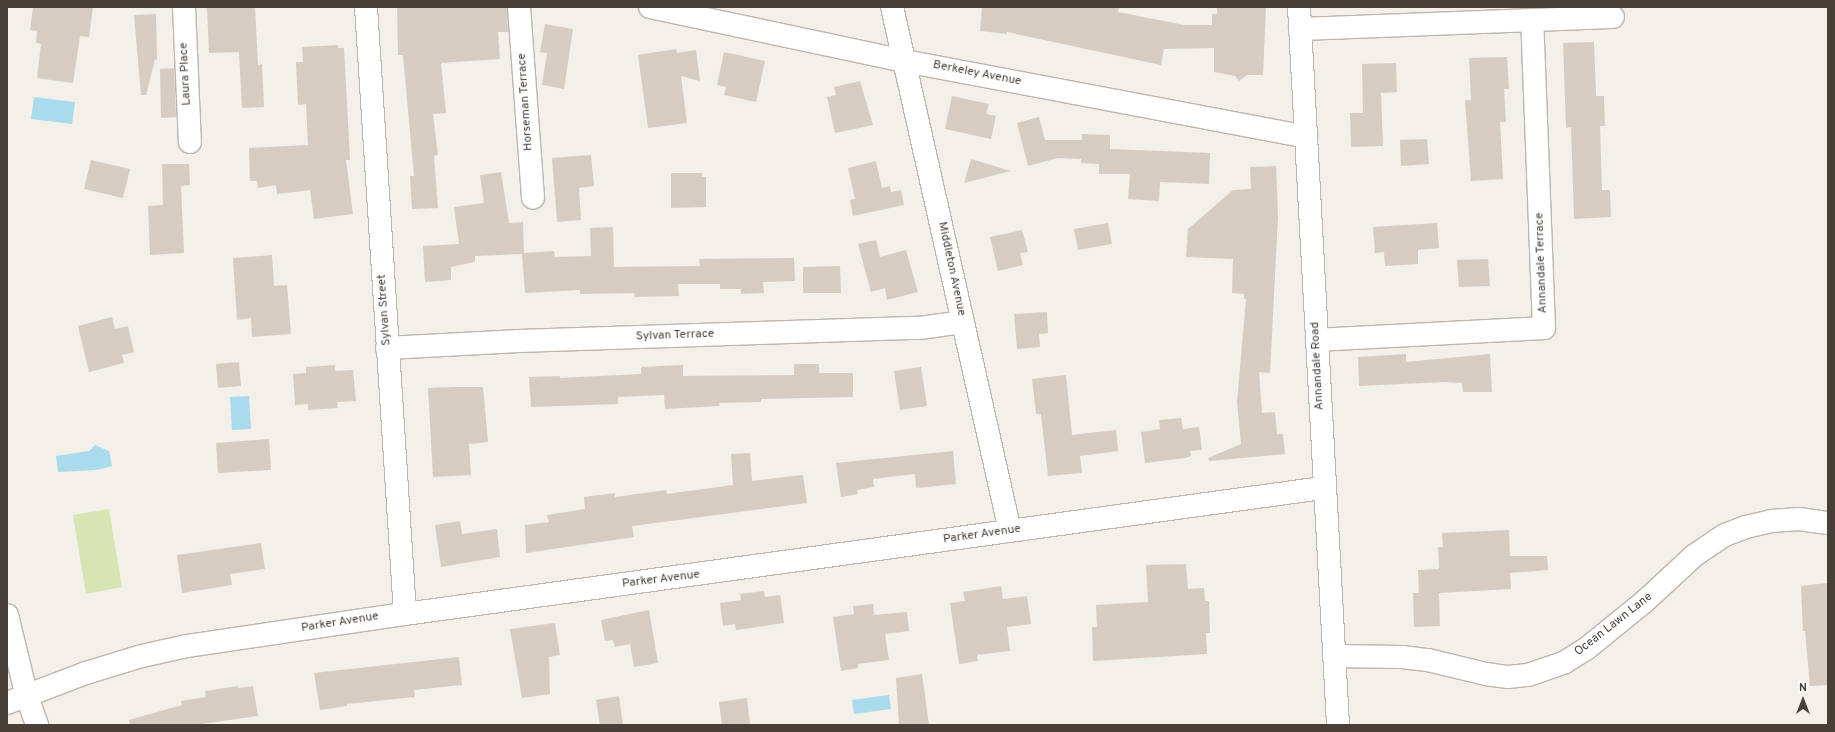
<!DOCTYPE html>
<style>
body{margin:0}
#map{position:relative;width:1835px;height:732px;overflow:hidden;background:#f3efe9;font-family:Overpass,sans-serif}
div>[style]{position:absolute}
.green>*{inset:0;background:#d7e5b5}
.water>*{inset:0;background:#a9dbec}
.building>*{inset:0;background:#d7ccc2}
.roads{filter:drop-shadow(1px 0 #beb5ac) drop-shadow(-1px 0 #beb5ac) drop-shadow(0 1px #beb5ac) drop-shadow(0 -1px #beb5ac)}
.minor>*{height:22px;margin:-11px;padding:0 11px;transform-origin:11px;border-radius:11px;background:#fff}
span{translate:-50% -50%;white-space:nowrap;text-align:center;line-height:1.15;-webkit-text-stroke:3px #fff;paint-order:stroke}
.street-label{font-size:12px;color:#473f38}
.frame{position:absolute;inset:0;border:8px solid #473f38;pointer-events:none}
.north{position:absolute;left:1783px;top:680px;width:40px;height:40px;-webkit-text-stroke:3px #fff;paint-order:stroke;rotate:0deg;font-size:11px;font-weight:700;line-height:16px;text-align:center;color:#473f38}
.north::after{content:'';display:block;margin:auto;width:14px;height:18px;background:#473f38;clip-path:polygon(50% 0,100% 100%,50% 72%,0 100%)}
</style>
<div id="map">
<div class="green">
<div style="clip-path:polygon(109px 509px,122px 587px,86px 594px,73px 515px)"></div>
</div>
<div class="water">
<div style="clip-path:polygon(34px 97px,75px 102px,72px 124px,31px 119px)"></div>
<div style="clip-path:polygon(249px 396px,251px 429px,232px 430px,230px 397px)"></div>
<div style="clip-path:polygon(95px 445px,109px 451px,112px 466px,97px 470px,58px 472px,56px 456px,89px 451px)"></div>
<div style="clip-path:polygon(889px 695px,891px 709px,854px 714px,852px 700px)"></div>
</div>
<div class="building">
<div style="clip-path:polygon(33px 7px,93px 7px,89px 37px,80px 36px,73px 83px,37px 78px,41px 44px,36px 43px,37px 31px,30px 30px)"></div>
<div style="clip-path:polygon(207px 7px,255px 7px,258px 65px,262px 64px,264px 107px,242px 108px,239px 52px,209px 53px)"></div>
<div style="clip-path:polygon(397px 7px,507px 7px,508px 32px,498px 32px,500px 59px,441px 63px,446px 113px,433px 114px,438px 155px,434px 156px,438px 208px,412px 209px,410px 176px,414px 176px,403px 55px,398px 55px)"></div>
<div style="clip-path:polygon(982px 7px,1119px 7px,1118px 12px,1184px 25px,1212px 25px,1212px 14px,1217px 14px,1217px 7px,1266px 7px,1263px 75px,1247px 75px,1239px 81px,1235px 76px,1214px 72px,1214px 48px,1164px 49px,1161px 65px,1007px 32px,1007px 34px,980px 31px)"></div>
<div style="clip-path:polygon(156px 14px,157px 60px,155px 59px,146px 95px,141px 95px,134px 15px)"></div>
<div style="clip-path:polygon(545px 24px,573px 29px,564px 89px,542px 85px,547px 53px,540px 52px)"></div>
<div style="clip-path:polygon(1594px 42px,1596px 96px,1604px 96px,1605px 126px,1600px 126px,1602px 190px,1610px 190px,1611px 217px,1574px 219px,1571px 127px,1566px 128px,1563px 43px)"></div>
<div style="clip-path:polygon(338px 45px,338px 48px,344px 48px,350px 160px,346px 160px,353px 214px,314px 219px,310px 190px,277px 194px,276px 185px,258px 188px,257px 181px,250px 181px,249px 148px,308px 145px,306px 104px,298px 105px,296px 62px,303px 62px,302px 47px)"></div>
<div style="clip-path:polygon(676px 49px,677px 53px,696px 50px,700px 81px,681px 76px,687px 123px,648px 128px,638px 55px)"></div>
<div style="clip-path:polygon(724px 52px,765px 61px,756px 102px,724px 95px,726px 87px,717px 85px)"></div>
<div style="clip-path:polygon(1507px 57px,1509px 89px,1504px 89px,1506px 122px,1500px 122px,1503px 179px,1471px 181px,1465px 100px,1471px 100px,1469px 58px)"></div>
<div style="clip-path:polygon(1396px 63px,1397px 92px,1381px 93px,1383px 146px,1351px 147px,1350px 113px,1363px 113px,1362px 64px)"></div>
<div style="clip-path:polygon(174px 68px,176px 117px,161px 118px,160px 69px)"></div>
<div style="clip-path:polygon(860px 81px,873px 125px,835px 133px,827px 97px,836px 95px,834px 87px)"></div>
<div style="clip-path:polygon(952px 96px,989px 104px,986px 114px,996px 116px,991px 139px,945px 129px)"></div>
<div style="clip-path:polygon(1039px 117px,1045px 140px,1082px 140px,1082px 134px,1110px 135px,1110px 149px,1210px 153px,1209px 184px,1160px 182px,1159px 201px,1128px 199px,1130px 174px,1099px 174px,1099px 164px,1081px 163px,1081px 159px,1058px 158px,1028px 166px,1017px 123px)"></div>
<div style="clip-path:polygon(1427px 139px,1429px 164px,1401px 166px,1400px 140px)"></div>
<div style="clip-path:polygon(591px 155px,594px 186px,579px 188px,581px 220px,557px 222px,552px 158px)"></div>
<div style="clip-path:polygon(971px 159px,1011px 171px,964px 183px)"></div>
<div style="clip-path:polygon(91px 160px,130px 169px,123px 198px,84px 189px)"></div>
<div style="clip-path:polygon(876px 161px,882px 188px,890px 186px,891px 192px,901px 190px,904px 205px,853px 216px,850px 200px,855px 199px,848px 168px)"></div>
<div style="clip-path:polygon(162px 164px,189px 164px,190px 185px,181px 186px,184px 253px,150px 255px,148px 206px,163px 205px)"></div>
<div style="clip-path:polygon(1276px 166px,1278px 217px,1270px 373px,1259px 372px,1262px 413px,1275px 412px,1277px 434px,1283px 434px,1285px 454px,1209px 461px,1208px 458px,1241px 444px,1237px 402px,1246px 299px,1244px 299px,1244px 294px,1232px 293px,1233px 259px,1186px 257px,1188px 229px,1233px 190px,1251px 189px,1250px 167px)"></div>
<div style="clip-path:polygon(501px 172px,509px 223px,523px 222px,524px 253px,554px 251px,555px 257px,591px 256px,590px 228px,613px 227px,614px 267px,700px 266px,699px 259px,794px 258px,795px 281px,763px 282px,764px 293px,741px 294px,741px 289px,720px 289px,720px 284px,678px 284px,679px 296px,635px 297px,634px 293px,580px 294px,580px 290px,525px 293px,522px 254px,475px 256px,475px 262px,451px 267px,451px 280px,425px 282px,423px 246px,459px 244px,454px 207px,484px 203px,480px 175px)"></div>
<div style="clip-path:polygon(671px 173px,702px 173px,702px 177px,706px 177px,706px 207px,671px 208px)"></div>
<div style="clip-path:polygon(1108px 223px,1112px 244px,1078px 250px,1074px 229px)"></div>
<div style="clip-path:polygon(1437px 223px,1439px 248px,1418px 250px,1418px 264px,1385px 266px,1384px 252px,1375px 253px,1373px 227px)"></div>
<div style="clip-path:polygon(1022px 230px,1028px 252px,1020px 253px,1023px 265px,998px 271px,990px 237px)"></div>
<div style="clip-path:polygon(876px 240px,880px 257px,906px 250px,918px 292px,887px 300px,885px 288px,871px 292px,858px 244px)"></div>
<div style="clip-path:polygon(272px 255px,274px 286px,287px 285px,291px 334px,252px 337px,251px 318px,237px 320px,233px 258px)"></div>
<div style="clip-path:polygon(1488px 259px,1490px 286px,1459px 287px,1457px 260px)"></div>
<div style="clip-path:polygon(840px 266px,841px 293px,803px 293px,803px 267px)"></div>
<div style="clip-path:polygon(1047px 312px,1048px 333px,1039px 334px,1040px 347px,1017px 349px,1014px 314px)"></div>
<div style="clip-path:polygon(112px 317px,115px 329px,128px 326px,134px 352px,122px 355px,124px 363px,89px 372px,78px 326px)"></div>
<div style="clip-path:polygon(1406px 354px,1406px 362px,1490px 354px,1492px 392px,1463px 392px,1462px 383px,1445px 382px,1359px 386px,1358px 357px)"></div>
<div style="clip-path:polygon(239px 362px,241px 386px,218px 388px,216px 364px)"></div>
<div style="clip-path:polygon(794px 364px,819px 364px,819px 373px,853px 373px,853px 397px,761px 399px,761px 402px,719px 403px,720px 406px,665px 409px,664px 395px,618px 397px,618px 404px,531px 407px,529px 377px,560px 376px,560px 378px,641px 374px,641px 367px,683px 365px,683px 376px,794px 375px)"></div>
<div style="clip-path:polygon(335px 365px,335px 371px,353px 370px,356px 401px,337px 402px,338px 408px,308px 410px,308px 404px,295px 405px,293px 374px,306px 373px,306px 367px)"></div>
<div style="clip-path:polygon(921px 367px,927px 406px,900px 410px,894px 371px)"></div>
<div style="clip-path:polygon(1066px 375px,1072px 435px,1116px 430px,1118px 451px,1080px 456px,1082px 473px,1048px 476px,1041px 414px,1036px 414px,1032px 379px)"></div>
<div style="clip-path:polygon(455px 387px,483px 387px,488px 442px,469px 444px,471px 475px,433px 477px,428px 388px)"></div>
<div style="clip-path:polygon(1181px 418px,1183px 429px,1199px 427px,1202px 450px,1190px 451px,1191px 456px,1186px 458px,1145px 463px,1141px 432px,1160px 429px,1159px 420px)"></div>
<div style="clip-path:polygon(269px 439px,271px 470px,218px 473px,216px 443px)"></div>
<div style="clip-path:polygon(953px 451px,956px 484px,916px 488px,915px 474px,873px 479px,874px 487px,857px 490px,858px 494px,841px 497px,836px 463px)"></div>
<div style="clip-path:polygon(750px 453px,752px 481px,803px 475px,807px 503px,632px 526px,634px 537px,526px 553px,525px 525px,549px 522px,547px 515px,585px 509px,584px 497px,615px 493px,615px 497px,666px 490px,667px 494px,733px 485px,731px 454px)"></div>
<div style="clip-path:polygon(460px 521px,462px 534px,497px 529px,500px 557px,441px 567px,435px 525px)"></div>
<div style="clip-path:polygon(1509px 530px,1510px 556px,1547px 556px,1548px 570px,1510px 573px,1511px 589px,1439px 593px,1440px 626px,1414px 627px,1413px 593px,1419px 593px,1418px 570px,1439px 569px,1438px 547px,1443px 547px,1442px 533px)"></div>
<div style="clip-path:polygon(261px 543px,265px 569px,230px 574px,232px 585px,182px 593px,177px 555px)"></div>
<div style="clip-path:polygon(1186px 564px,1188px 589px,1204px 588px,1205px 601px,1209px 601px,1210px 633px,1206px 633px,1207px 654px,1093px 661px,1092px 627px,1097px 627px,1096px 605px,1148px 602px,1146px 565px)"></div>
<div style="clip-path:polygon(1828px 583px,1828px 685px,1810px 686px,1805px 631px,1803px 631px,1801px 586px)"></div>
<div style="clip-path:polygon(1001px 586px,1003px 599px,1027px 596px,1031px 624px,1007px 627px,1010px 651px,977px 655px,978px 661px,959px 664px,950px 603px,965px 601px,963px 592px)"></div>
<div style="clip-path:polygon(764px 591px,765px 597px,780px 595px,784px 623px,736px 630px,735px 624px,723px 626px,720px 603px,741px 600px,740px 594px)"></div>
<div style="clip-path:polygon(873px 604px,874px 615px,907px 612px,909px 631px,885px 634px,889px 660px,858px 664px,858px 668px,841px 671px,833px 617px,854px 614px,853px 606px)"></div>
<div style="clip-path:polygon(649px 610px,658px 663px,634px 667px,630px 644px,615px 647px,613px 640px,605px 641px,601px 620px)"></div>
<div style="clip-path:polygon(555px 623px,560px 655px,549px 657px,550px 694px,522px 698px,510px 629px)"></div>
<div style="clip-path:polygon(459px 657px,462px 685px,414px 690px,415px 697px,347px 704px,347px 706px,320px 710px,314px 673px)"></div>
<div style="clip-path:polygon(922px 674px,929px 725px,899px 725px,896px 678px)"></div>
<div style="clip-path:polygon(238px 686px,238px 688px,253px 686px,258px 716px,194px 725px,130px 725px,129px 720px,182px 705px,181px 701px,206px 697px,205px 691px)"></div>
<div style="clip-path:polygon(619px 696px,623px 725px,600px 725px,596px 700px)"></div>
<div style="clip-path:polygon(747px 698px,750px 725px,722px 725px,719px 702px)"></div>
</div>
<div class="roads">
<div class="minor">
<div style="left:184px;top:7px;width:135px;rotate:87.5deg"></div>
<div style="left:366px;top:7px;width:608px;rotate:86.32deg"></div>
<div style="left:519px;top:7px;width:191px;rotate:85.8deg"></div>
<div style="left:650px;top:7px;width:261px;rotate:12deg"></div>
<div style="left:905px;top:61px;width:408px;rotate:10.7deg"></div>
<div style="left:892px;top:7px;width:537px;rotate:77.31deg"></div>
<div style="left:1299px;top:7px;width:719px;rotate:86.89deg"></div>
<div style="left:1300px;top:29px;width:313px;rotate:-2.2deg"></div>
<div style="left:1317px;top:340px;width:227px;rotate:-3deg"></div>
<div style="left:1544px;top:328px;width:308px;rotate:-92.2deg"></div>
<div style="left:387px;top:348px;width:132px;rotate:-3deg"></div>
<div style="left:519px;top:341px;width:401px;rotate:-1.9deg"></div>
<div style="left:920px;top:328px;width:42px;rotate:-8.1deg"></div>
<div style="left:7px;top:615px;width:84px;rotate:76.3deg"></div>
<div style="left:27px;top:697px;width:30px;rotate:70deg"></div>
<div style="left:1334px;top:656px;width:68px;rotate:0.8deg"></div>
<div style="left:1402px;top:657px;width:26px;rotate:7deg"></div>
<div style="left:1428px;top:660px;width:60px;rotate:13.6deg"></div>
<div style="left:1486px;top:674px;width:22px;rotate:8deg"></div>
<div style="left:1508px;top:677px;width:20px;rotate:-6deg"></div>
<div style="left:1528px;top:675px;width:39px;rotate:-19deg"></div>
<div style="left:1565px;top:662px;width:25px;rotate:-32deg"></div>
<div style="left:1586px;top:649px;width:75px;rotate:-39deg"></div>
<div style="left:1644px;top:602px;width:69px;rotate:-42.7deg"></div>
<div style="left:1695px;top:555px;width:36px;rotate:-34deg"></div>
<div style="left:1725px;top:535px;width:22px;rotate:-21deg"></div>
<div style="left:1746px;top:527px;width:26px;rotate:-13deg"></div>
<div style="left:1771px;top:521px;width:28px;rotate:-4deg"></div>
<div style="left:1799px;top:519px;width:29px;rotate:8deg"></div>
<div style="left:7px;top:703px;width:85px;rotate:-20.8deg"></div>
<div style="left:86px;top:673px;width:59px;rotate:-16.9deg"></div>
<div style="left:142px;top:656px;width:46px;rotate:-12.5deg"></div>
<div style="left:187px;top:646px;width:220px;rotate:-8.4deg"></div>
<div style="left:405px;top:614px;width:927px;rotate:-7.82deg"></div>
</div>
</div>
<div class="street-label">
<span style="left:186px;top:74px;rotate:-93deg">Laura Place</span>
<span style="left:977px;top:74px;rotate:11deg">Berkeley Avenue</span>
<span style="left:526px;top:102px;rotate:-94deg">Horseman Terrace</span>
<span style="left:1542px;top:263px;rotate:-92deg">Annandale Terrace</span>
<span style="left:951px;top:269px;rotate:78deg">Middleton Avenue</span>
<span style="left:385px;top:310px;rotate:-94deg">Sylvan Street</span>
<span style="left:675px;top:336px;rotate:-2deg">Sylvan Terrace</span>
<span style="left:1318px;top:366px;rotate:-93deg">Annandale Road</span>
<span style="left:982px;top:535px;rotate:-8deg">Parker Avenue</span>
<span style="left:661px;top:580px;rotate:-7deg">Parker Avenue</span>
<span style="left:340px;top:623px;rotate:-9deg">Parker Avenue</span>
<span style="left:1614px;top:625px;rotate:-38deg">Ocean Lawn Lane</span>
</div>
<div class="frame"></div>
<div class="north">N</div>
</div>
